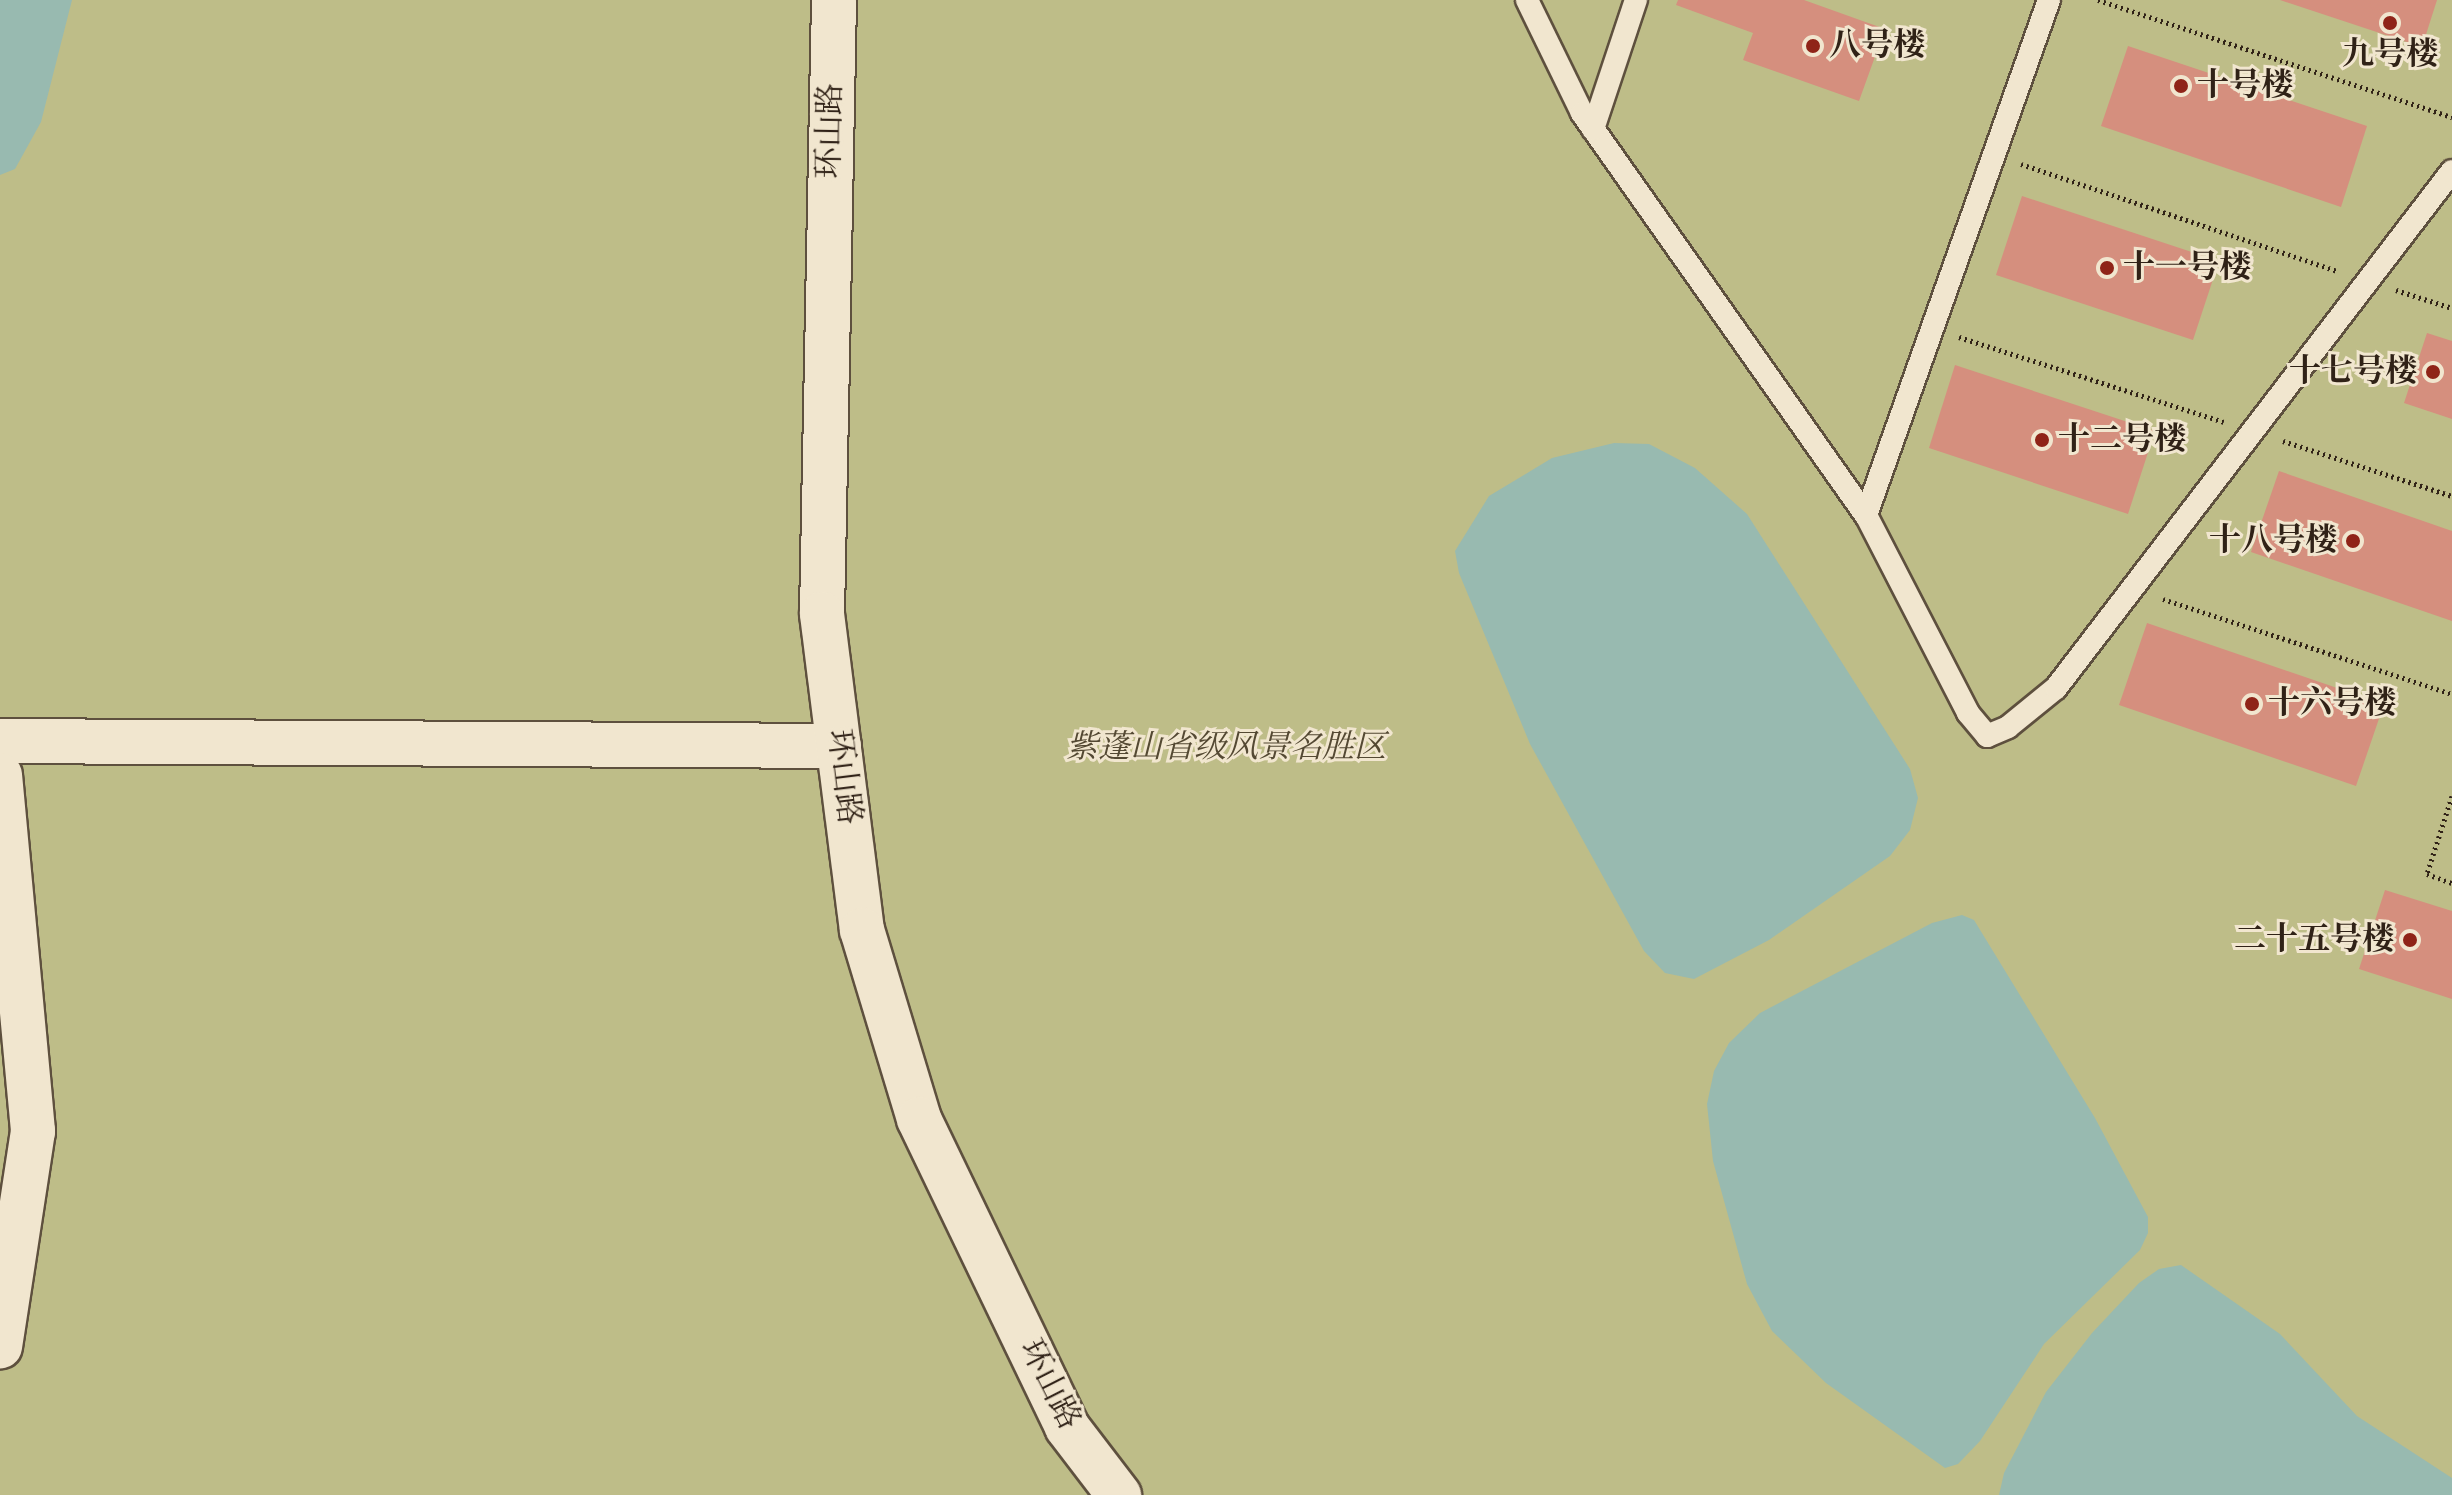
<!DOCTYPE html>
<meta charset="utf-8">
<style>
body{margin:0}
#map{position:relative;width:2452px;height:1495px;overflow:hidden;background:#ead9b5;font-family:"IM FELL DW Pica","Noto Serif SC",serif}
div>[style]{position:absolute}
.green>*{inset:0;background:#bebd88}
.water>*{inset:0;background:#98bab0}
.building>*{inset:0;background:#d58f7e}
.path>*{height:5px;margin-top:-2.5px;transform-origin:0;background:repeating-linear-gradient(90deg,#302217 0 2px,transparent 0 6px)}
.roads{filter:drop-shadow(2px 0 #5e503e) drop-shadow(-2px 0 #5e503e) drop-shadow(0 2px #5e503e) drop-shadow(0 -2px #5e503e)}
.service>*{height:22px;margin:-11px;padding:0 11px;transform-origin:11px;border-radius:11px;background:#f1e6cf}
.tertiary>*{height:44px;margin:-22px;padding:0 22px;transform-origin:22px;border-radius:22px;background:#f1e6cf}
.secondary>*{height:44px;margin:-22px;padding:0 22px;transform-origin:22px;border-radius:22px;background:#f1e6cf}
.dots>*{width:22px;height:22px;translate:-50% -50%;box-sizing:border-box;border:4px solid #f1e6cf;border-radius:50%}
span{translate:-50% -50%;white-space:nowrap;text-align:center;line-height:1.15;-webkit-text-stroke:6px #f1e6cf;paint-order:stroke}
.poi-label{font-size:32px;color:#302217;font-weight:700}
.left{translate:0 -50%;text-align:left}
.right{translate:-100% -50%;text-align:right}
.street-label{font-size:32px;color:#302217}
.park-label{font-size:32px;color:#544933;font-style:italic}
</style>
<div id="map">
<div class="green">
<div style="clip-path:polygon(0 0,2452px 0,2452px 1495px,0 1495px)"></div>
</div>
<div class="water">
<div style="clip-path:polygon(0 0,72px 0,41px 122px,15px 169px,0 175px)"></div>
<div style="clip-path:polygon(1614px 443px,1649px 444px,1695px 468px,1747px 514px,1910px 769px,1918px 798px,1910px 830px,1890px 856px,1769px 940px,1694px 979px,1665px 973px,1644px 951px,1530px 744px,1459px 573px,1455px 551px,1489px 496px,1552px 458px)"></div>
<div style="clip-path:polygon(1962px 915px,1974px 920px,2095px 1118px,2148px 1217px,2148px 1233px,2140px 1250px,2044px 1344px,1980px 1441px,1958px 1464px,1945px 1468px,1826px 1383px,1772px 1331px,1747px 1284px,1713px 1161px,1707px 1104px,1714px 1071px,1729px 1043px,1760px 1013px,1932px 923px)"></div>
<div style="clip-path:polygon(2181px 1265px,2280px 1334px,2357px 1416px,2452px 1478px,2452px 1495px,1999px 1495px,2004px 1473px,2046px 1392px,2092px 1333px,2139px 1283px,2159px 1269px)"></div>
</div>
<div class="building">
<div style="clip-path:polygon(1678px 0,1804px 0,1885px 29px,1859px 101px,1743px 60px,1753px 33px,1676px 5px)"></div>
<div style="clip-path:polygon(2280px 0,2437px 0,2422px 47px)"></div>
<div style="clip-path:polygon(2128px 46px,2367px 126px,2341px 207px,2101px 126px)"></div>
<div style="clip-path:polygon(2022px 196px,2219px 261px,2193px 340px,1996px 275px)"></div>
<div style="clip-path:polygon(2427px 333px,2452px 341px,2452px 419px,2404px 403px)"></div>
<div style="clip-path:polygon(1955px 365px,2155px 431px,2128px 514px,1929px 448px)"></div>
<div style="clip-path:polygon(2279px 471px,2452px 531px,2452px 621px,2251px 552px)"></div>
<div style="clip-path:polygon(2147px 623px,2384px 704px,2356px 786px,2119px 705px)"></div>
<div style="clip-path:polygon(2385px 890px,2452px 911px,2452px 999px,2359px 969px)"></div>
</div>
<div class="path">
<div style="left:2098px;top:0;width:373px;rotate:18.3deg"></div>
<div style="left:2021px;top:164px;width:335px;rotate:18.7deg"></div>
<div style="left:2396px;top:290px;width:59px;rotate:17.8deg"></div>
<div style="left:1959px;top:337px;width:278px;rotate:17.8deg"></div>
<div style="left:2283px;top:441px;width:178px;rotate:18deg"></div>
<div style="left:2163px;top:599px;width:304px;rotate:18.2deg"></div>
<div style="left:2452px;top:796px;width:82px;rotate:107.8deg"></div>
<div style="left:2427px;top:874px;width:27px;rotate:20deg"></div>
</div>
<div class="roads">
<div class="service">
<div style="left:1527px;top:0;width:126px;rotate:64deg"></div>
<div style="left:1582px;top:113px;width:492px;rotate:54.8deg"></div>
<div style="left:1866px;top:515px;width:223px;rotate:62.7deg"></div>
<div style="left:1968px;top:713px;width:30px;rotate:50deg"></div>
<div style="left:1987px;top:736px;width:23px;rotate:-23deg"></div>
<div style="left:2008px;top:727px;width:62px;rotate:-39.1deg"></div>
<div style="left:2056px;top:688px;width:651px;rotate:-52.55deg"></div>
<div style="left:1593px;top:129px;width:136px;rotate:-71.6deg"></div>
<div style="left:1866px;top:515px;width:547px;rotate:-70.44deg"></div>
</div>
<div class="tertiary">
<div style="left:0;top:741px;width:839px;rotate:0.34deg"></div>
<div style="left:0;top:775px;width:358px;rotate:84.7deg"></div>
<div style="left:33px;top:1131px;width:218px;rotate:98.7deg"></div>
</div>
<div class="secondary">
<div style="left:834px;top:0;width:614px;rotate:91.12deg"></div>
<div style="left:822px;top:614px;width:319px;rotate:82.8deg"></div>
<div style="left:862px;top:930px;width:197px;rotate:73.2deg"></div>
<div style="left:919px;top:1119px;width:342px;rotate:64.3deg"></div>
<div style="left:1067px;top:1427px;width:86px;rotate:52.6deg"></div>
</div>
</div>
<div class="dots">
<div style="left:2390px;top:23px;background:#8f2418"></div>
<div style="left:1813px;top:46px;background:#8f2418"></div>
<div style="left:2181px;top:86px;background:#8f2418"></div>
<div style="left:2107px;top:268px;background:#8f2418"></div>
<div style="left:2433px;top:372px;background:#8f2418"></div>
<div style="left:2042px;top:440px;background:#8f2418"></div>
<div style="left:2353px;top:541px;background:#8f2418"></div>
<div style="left:2252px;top:704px;background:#8f2418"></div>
<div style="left:2410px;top:940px;background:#8f2418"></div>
</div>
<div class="poi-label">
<span class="left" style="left:1829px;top:46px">八号楼</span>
<span style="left:2390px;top:55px">九号楼</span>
<span class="left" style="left:2197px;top:86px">十号楼</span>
<span class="left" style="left:2123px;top:268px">十一号楼</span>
<span class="right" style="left:2417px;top:372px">十七号楼</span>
<span class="left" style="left:2058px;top:440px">十二号楼</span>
<span class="right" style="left:2337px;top:541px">十八号楼</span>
<span class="left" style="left:2268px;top:704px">十六号楼</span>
<span class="right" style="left:2394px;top:940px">二十五号楼</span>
</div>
<div class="street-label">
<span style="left:831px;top:131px;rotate:-89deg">环山路</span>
<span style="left:843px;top:777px;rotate:83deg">环山路</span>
<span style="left:1049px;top:1385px;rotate:63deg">环山路</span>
</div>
<div class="park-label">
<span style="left:1226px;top:748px">紫蓬山省级风景名胜区</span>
</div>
</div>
